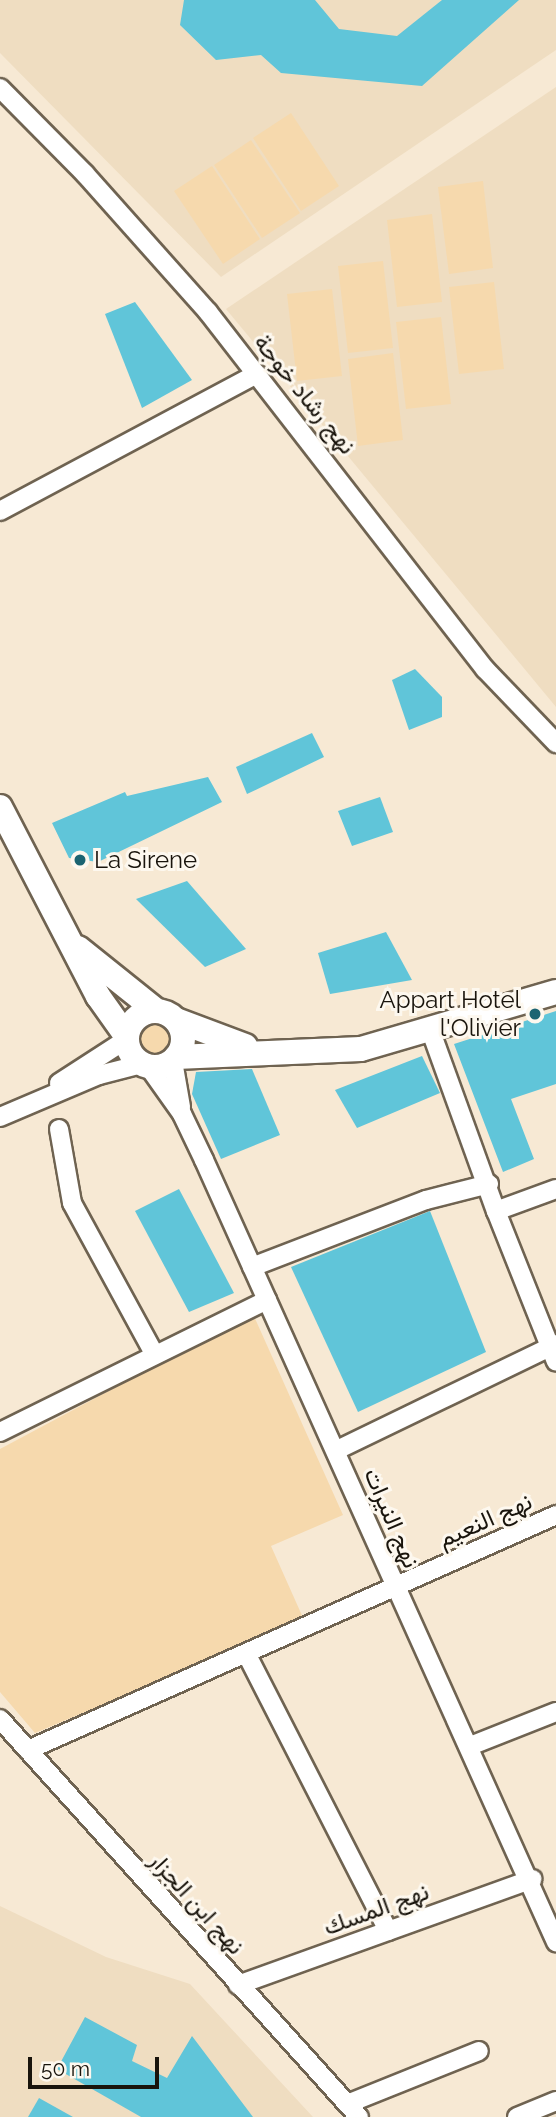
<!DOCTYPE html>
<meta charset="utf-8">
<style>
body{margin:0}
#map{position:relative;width:556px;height:2117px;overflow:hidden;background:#f7e9d4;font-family:Raleway,Vazirmatn,sans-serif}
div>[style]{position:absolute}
.built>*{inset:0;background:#efddc1}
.green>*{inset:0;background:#f6d9ad}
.round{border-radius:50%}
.building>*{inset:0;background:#60c5d9}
.roads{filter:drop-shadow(2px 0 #6f6351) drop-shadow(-2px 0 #6f6351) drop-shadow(0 2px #6f6351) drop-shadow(0 -2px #6f6351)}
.street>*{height:18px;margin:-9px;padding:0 9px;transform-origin:9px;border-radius:9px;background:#fff}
.secondary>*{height:24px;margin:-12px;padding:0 12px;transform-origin:12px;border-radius:12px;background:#fff}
.secondary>.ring{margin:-12px;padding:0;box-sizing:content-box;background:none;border:24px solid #fff;border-radius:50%}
.dots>*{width:19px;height:19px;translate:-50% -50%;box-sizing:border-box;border:4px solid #fdf8ef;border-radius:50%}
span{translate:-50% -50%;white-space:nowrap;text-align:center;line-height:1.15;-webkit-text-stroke:6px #fdf8ef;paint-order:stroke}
.street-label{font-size:24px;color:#19140c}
.poi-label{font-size:24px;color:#19140c}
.left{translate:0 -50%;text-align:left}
.right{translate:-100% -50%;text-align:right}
.scale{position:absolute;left:28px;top:2057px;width:131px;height:32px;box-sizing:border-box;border:4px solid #19140c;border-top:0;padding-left:9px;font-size:21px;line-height:24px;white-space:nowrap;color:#19140c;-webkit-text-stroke:5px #fdf8ef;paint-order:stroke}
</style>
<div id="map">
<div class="built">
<div style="clip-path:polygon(0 0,556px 0,556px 50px,221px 277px,0 53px)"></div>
<div style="clip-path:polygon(556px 87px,556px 707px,226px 309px)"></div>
<div style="clip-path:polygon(0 1906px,106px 1957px,190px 1984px,313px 2117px,0 2117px)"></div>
</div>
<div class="green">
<div style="clip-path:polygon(291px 113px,339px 186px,301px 211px,253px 138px)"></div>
<div style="clip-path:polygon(251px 140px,300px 213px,262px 238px,214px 165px)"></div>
<div style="clip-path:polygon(212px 166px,260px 239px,223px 264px,174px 191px)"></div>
<div style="clip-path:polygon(483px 181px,493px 268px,449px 274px,438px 187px)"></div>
<div style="clip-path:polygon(432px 214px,442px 302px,397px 307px,387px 220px)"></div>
<div style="clip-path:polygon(383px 261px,393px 348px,348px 353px,338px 266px)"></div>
<div style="clip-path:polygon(494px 282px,504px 369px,459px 374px,449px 287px)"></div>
<div style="clip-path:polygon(332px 289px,342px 376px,297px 381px,287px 294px)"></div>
<div style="clip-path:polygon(441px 317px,451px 404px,406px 409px,396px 322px)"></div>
<div style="clip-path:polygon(393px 353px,403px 440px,358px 446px,348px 359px)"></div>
<div class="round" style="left:135px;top:1021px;width:36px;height:36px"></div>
<div style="clip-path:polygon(253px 1314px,343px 1515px,271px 1546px,304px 1620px,35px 1733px,0 1692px,0 1449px)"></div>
</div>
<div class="building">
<div style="clip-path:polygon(184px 0,315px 0,339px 29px,397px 36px,442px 0,519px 0,422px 86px,281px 73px,261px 55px,216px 60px,180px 25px)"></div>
<div style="clip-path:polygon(135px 302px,192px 380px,142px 408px,105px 314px)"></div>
<div style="clip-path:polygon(415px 669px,442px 697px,442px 717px,409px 730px,392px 680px)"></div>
<div style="clip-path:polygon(312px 733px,324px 757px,247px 794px,236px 767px)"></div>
<div style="clip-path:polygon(208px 777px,222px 802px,98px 862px,69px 858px,52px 823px,125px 792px,127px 796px)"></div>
<div style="clip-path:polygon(380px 797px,393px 832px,352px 846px,338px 811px)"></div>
<div style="clip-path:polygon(187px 881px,246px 949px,205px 967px,136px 899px)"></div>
<div style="clip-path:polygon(386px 932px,412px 980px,330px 994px,318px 953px)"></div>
<div style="clip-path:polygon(556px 1011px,556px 1084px,511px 1099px,534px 1159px,503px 1172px,454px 1044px)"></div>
<div style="clip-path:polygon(422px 1056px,440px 1093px,357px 1128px,335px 1090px)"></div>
<div style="clip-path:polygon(252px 1069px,280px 1135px,221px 1159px,192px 1094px,196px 1072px)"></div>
<div style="clip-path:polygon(179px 1189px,234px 1293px,189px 1312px,135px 1211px)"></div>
<div style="clip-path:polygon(430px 1211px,486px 1352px,358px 1412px,291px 1267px)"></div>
<div style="clip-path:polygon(85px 2017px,137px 2045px,132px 2061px,167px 2078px,192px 2036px,253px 2117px,141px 2117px,57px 2069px)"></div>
<div style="clip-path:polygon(39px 2098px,73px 2117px,28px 2117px)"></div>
</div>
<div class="roads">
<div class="street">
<div style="left:0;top:88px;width:121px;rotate:45.3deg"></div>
<div style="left:85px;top:174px;width:185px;rotate:48.3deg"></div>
<div style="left:208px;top:312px;width:452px;rotate:52.2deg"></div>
<div style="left:485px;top:669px;width:103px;rotate:46.2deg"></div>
<div style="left:0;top:511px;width:291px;rotate:-28.1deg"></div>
<div style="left:430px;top:1029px;width:194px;rotate:70.1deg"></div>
<div style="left:173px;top:1061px;width:47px;rotate:80.1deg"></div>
<div style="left:148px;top:1066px;width:59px;rotate:54.7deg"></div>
<div style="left:182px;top:1114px;width:51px;rotate:64.4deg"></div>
<div style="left:204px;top:1160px;width:858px;rotate:65.77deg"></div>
<div style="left:59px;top:1083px;width:81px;rotate:-32.9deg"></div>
<div style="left:0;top:1117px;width:108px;rotate:-23deg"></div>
<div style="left:99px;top:1075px;width:44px;rotate:-14.3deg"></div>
<div style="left:59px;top:1129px;width:75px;rotate:80deg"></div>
<div style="left:72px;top:1203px;width:173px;rotate:61.4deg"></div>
<div style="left:556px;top:1189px;width:64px;rotate:159.9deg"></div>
<div style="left:496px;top:1211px;width:162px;rotate:68.3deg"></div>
<div style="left:252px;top:1267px;width:186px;rotate:-21.1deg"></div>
<div style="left:426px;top:1200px;width:65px;rotate:-14.3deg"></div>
<div style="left:0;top:1432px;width:298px;rotate:-26.3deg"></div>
<div style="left:337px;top:1450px;width:243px;rotate:-25.8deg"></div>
<div style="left:247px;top:1655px;width:310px;rotate:62.9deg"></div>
<div style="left:0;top:1719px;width:536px;rotate:47.95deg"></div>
<div style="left:470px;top:1746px;width:92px;rotate:-21.6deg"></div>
<div style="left:28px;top:1750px;width:578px;rotate:-23.99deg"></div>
<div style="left:238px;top:1985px;width:313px;rotate:-19.8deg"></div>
<div style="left:347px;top:2104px;width:142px;rotate:-21.9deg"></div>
<div style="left:517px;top:2117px;width:42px;rotate:-22.3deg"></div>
</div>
<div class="secondary">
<div style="left:0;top:807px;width:213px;rotate:62.6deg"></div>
<div style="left:98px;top:996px;width:50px;rotate:54.7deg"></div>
<div style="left:78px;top:948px;width:101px;rotate:38.6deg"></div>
<div class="ring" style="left:127px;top:1011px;width:32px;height:32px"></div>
<div style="left:176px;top:1020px;width:74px;rotate:20.6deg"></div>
<div style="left:176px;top:1057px;width:185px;rotate:-2.5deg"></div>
<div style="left:361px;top:1049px;width:203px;rotate:-16.3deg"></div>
</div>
</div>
<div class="dots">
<div style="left:80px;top:860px;background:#1b6472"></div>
<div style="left:535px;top:1014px;background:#1b6472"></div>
</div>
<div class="street-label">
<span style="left:305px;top:394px;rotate:51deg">نهج رشاد خوجة</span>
<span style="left:392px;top:1518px;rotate:67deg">نهج النيرات</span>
<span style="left:485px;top:1520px;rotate:-24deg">نهج النعيم</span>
<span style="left:197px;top:1903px;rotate:48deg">نهج ابن الجزار</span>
<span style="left:376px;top:1909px;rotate:-20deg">نهج المسك</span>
</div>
<div class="poi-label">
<span class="left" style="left:94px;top:860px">La Sirene</span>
<span class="right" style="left:521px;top:1014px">Appart Hotel<br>l'Olivier</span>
</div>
<div class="scale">50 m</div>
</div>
